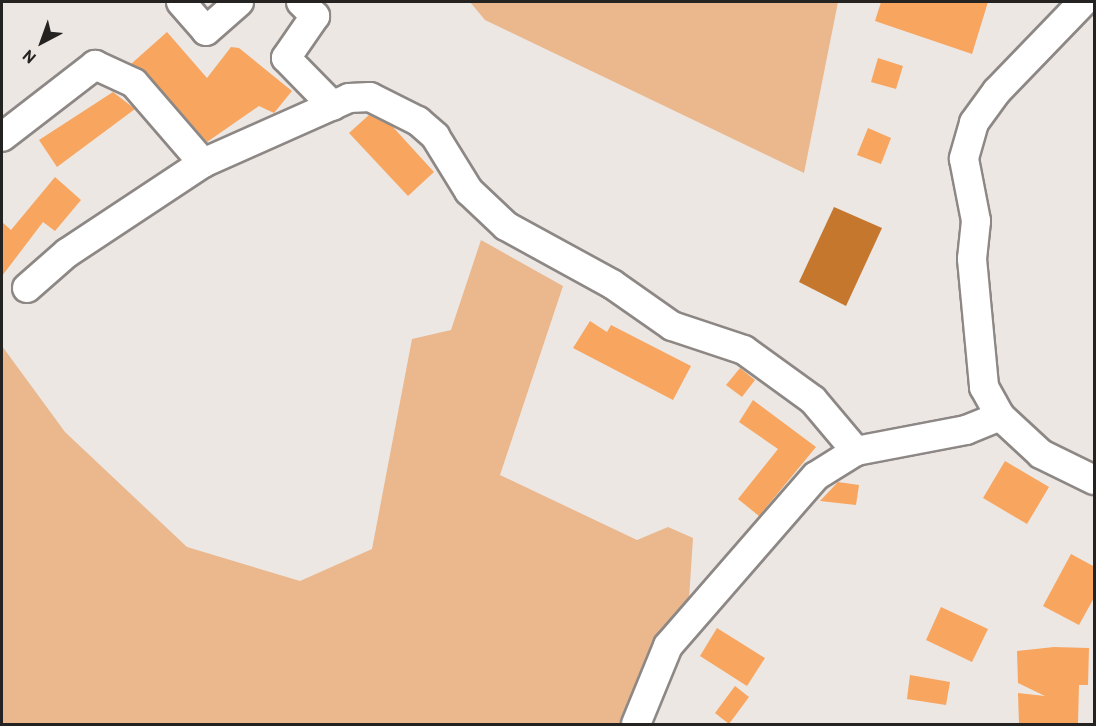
<!DOCTYPE html>
<style>
body{margin:0}
#map{position:relative;width:1096px;height:726px;overflow:hidden;background:#ece7e3;font-family:Overpass,sans-serif}
div>[style]{position:absolute}
.green>*{inset:0;background:#ebb78d}
.water>*{inset:0;background:#c5772e}
.building>*{inset:0;background:#f7a55f}
.roads{filter:drop-shadow(2px 0 #8d8885) drop-shadow(-2px 0 #8d8885) drop-shadow(0 2px #8d8885) drop-shadow(0 -2px #8d8885)}
.minor>*{height:28px;margin:-14px;padding:0 14px;transform-origin:14px;border-radius:14px;background:#fff}
span{translate:-50% -50%;white-space:nowrap;text-align:center;line-height:1.15;-webkit-text-stroke:6px #ece7e3;paint-order:stroke}
.frame{position:absolute;inset:0;border:3px solid #252322;pointer-events:none}
.north{position:absolute;left:12px;top:12px;width:60px;height:60px;-webkit-text-stroke:4px #ece7e3;paint-order:stroke;rotate:221deg;font-size:16px;font-weight:700;line-height:24px;text-align:center;color:#252322}
.north::after{content:'';display:block;margin:auto;width:21px;height:27px;background:#252322;clip-path:polygon(50% 0,100% 100%,50% 72%,0 100%)}
</style>
<div id="map">
<div class="green">
<div style="clip-path:polygon(470px 2px,838px 2px,804px 173px,485px 20px)"></div>
<div style="clip-path:polygon(481px 240px,563px 286px,500px 475px,637px 540px,668px 527px,693px 538px,689px 599px,648px 667px,629px 724px,2px 724px,2px 346px,65px 432px,187px 547px,300px 581px,372px 549px,412px 339px,451px 330px)"></div>
</div>
<div class="water">
<div style="clip-path:polygon(834px 207px,882px 228px,846px 306px,799px 282px)"></div>
</div>
<div class="building">
<div style="clip-path:polygon(881px 2px,988px 2px,972px 54px,875px 21px)"></div>
<div style="clip-path:polygon(167px 32px,207px 78px,231px 47px,239px 48px,292px 91px,274px 113px,259px 106px,207px 142px,146px 72px,131px 64px)"></div>
<div style="clip-path:polygon(878px 58px,903px 66px,896px 89px,871px 82px)"></div>
<div style="clip-path:polygon(113px 92px,135px 109px,57px 167px,39px 140px)"></div>
<div style="clip-path:polygon(369px 115px,392px 126px,434px 172px,408px 196px,349px 133px)"></div>
<div style="clip-path:polygon(868px 128px,891px 138px,881px 164px,857px 155px)"></div>
<div style="clip-path:polygon(55px 177px,81px 200px,55px 231px,43px 222px,2px 276px,2px 222px,11px 230px)"></div>
<div style="clip-path:polygon(590px 321px,607px 332px,611px 325px,691px 366px,673px 400px,573px 348px)"></div>
<div style="clip-path:polygon(740px 368px,755px 380px,742px 397px,726px 385px)"></div>
<div style="clip-path:polygon(753px 400px,816px 447px,759px 516px,738px 499px,778px 449px,739px 422px)"></div>
<div style="clip-path:polygon(1005px 461px,1049px 487px,1027px 524px,983px 498px)"></div>
<div style="clip-path:polygon(838px 482px,859px 485px,856px 505px,820px 501px)"></div>
<div style="clip-path:polygon(1071px 554px,1095px 567px,1095px 596px,1079px 625px,1043px 606px)"></div>
<div style="clip-path:polygon(941px 607px,988px 629px,972px 662px,926px 640px)"></div>
<div style="clip-path:polygon(717px 628px,765px 658px,747px 686px,700px 656px)"></div>
<div style="clip-path:polygon(1054px 647px,1089px 648px,1088px 685px,1079px 685px,1078px 724px,1019px 724px,1018px 693px,1045px 696px,1018px 683px,1017px 651px)"></div>
<div style="clip-path:polygon(910px 675px,950px 682px,946px 705px,907px 699px)"></div>
<div style="clip-path:polygon(735px 686px,749px 697px,729px 724px,715px 713px)"></div>
</div>
<div class="roads">
<div class="minor">
<div style="left:181px;top:2px;width:38px;rotate:49deg"></div>
<div style="left:206px;top:31px;width:44px;rotate:-41.3deg"></div>
<div style="left:301px;top:2px;width:20px;rotate:45deg"></div>
<div style="left:315px;top:16px;width:51px;rotate:124.6deg"></div>
<div style="left:286px;top:58px;width:67px;rotate:45.6deg"></div>
<div style="left:1083px;top:2px;width:124px;rotate:134deg"></div>
<div style="left:997px;top:91px;width:39px;rotate:126deg"></div>
<div style="left:974px;top:123px;width:37px;rotate:106deg"></div>
<div style="left:964px;top:159px;width:63px;rotate:79deg"></div>
<div style="left:976px;top:221px;width:38px;rotate:96deg"></div>
<div style="left:972px;top:259px;width:129px;rotate:84.6deg"></div>
<div style="left:984px;top:387px;width:33px;rotate:61deg"></div>
<div style="left:1000px;top:416px;width:56px;rotate:42.8deg"></div>
<div style="left:1041px;top:454px;width:59px;rotate:26.1deg"></div>
<div style="left:2px;top:137px;width:118px;rotate:-37.7deg"></div>
<div style="left:95px;top:65px;width:43px;rotate:24.8deg"></div>
<div style="left:134px;top:83px;width:106px;rotate:49.2deg"></div>
<div style="left:27px;top:288px;width:53px;rotate:-41.2deg"></div>
<div style="left:67px;top:253px;width:163px;rotate:-33.5deg"></div>
<div style="left:203px;top:163px;width:160px;rotate:-24deg"></div>
<div style="left:349px;top:98px;width:21px;rotate:-3deg"></div>
<div style="left:370px;top:97px;width:54px;rotate:26.6deg"></div>
<div style="left:418px;top:121px;width:23px;rotate:41deg"></div>
<div style="left:435px;top:136px;width:65px;rotate:58.3deg"></div>
<div style="left:469px;top:191px;width:51px;rotate:43.4deg"></div>
<div style="left:506px;top:226px;width:121px;rotate:28.7deg"></div>
<div style="left:612px;top:284px;width:73px;rotate:35deg"></div>
<div style="left:672px;top:326px;width:76px;rotate:18.4deg"></div>
<div style="left:744px;top:350px;width:85px;rotate:35.9deg"></div>
<div style="left:813px;top:400px;width:67px;rotate:49.9deg"></div>
<div style="left:636px;top:724px;width:84px;rotate:-67.7deg"></div>
<div style="left:668px;top:646px;width:225px;rotate:-49deg"></div>
<div style="left:816px;top:476px;width:47px;rotate:-32deg"></div>
<div style="left:856px;top:451px;width:112px;rotate:-10.8deg"></div>
<div style="left:966px;top:430px;width:37px;rotate:-22deg"></div>
</div>
</div>
<div class="frame"></div>
<div class="north">N</div>
</div>
